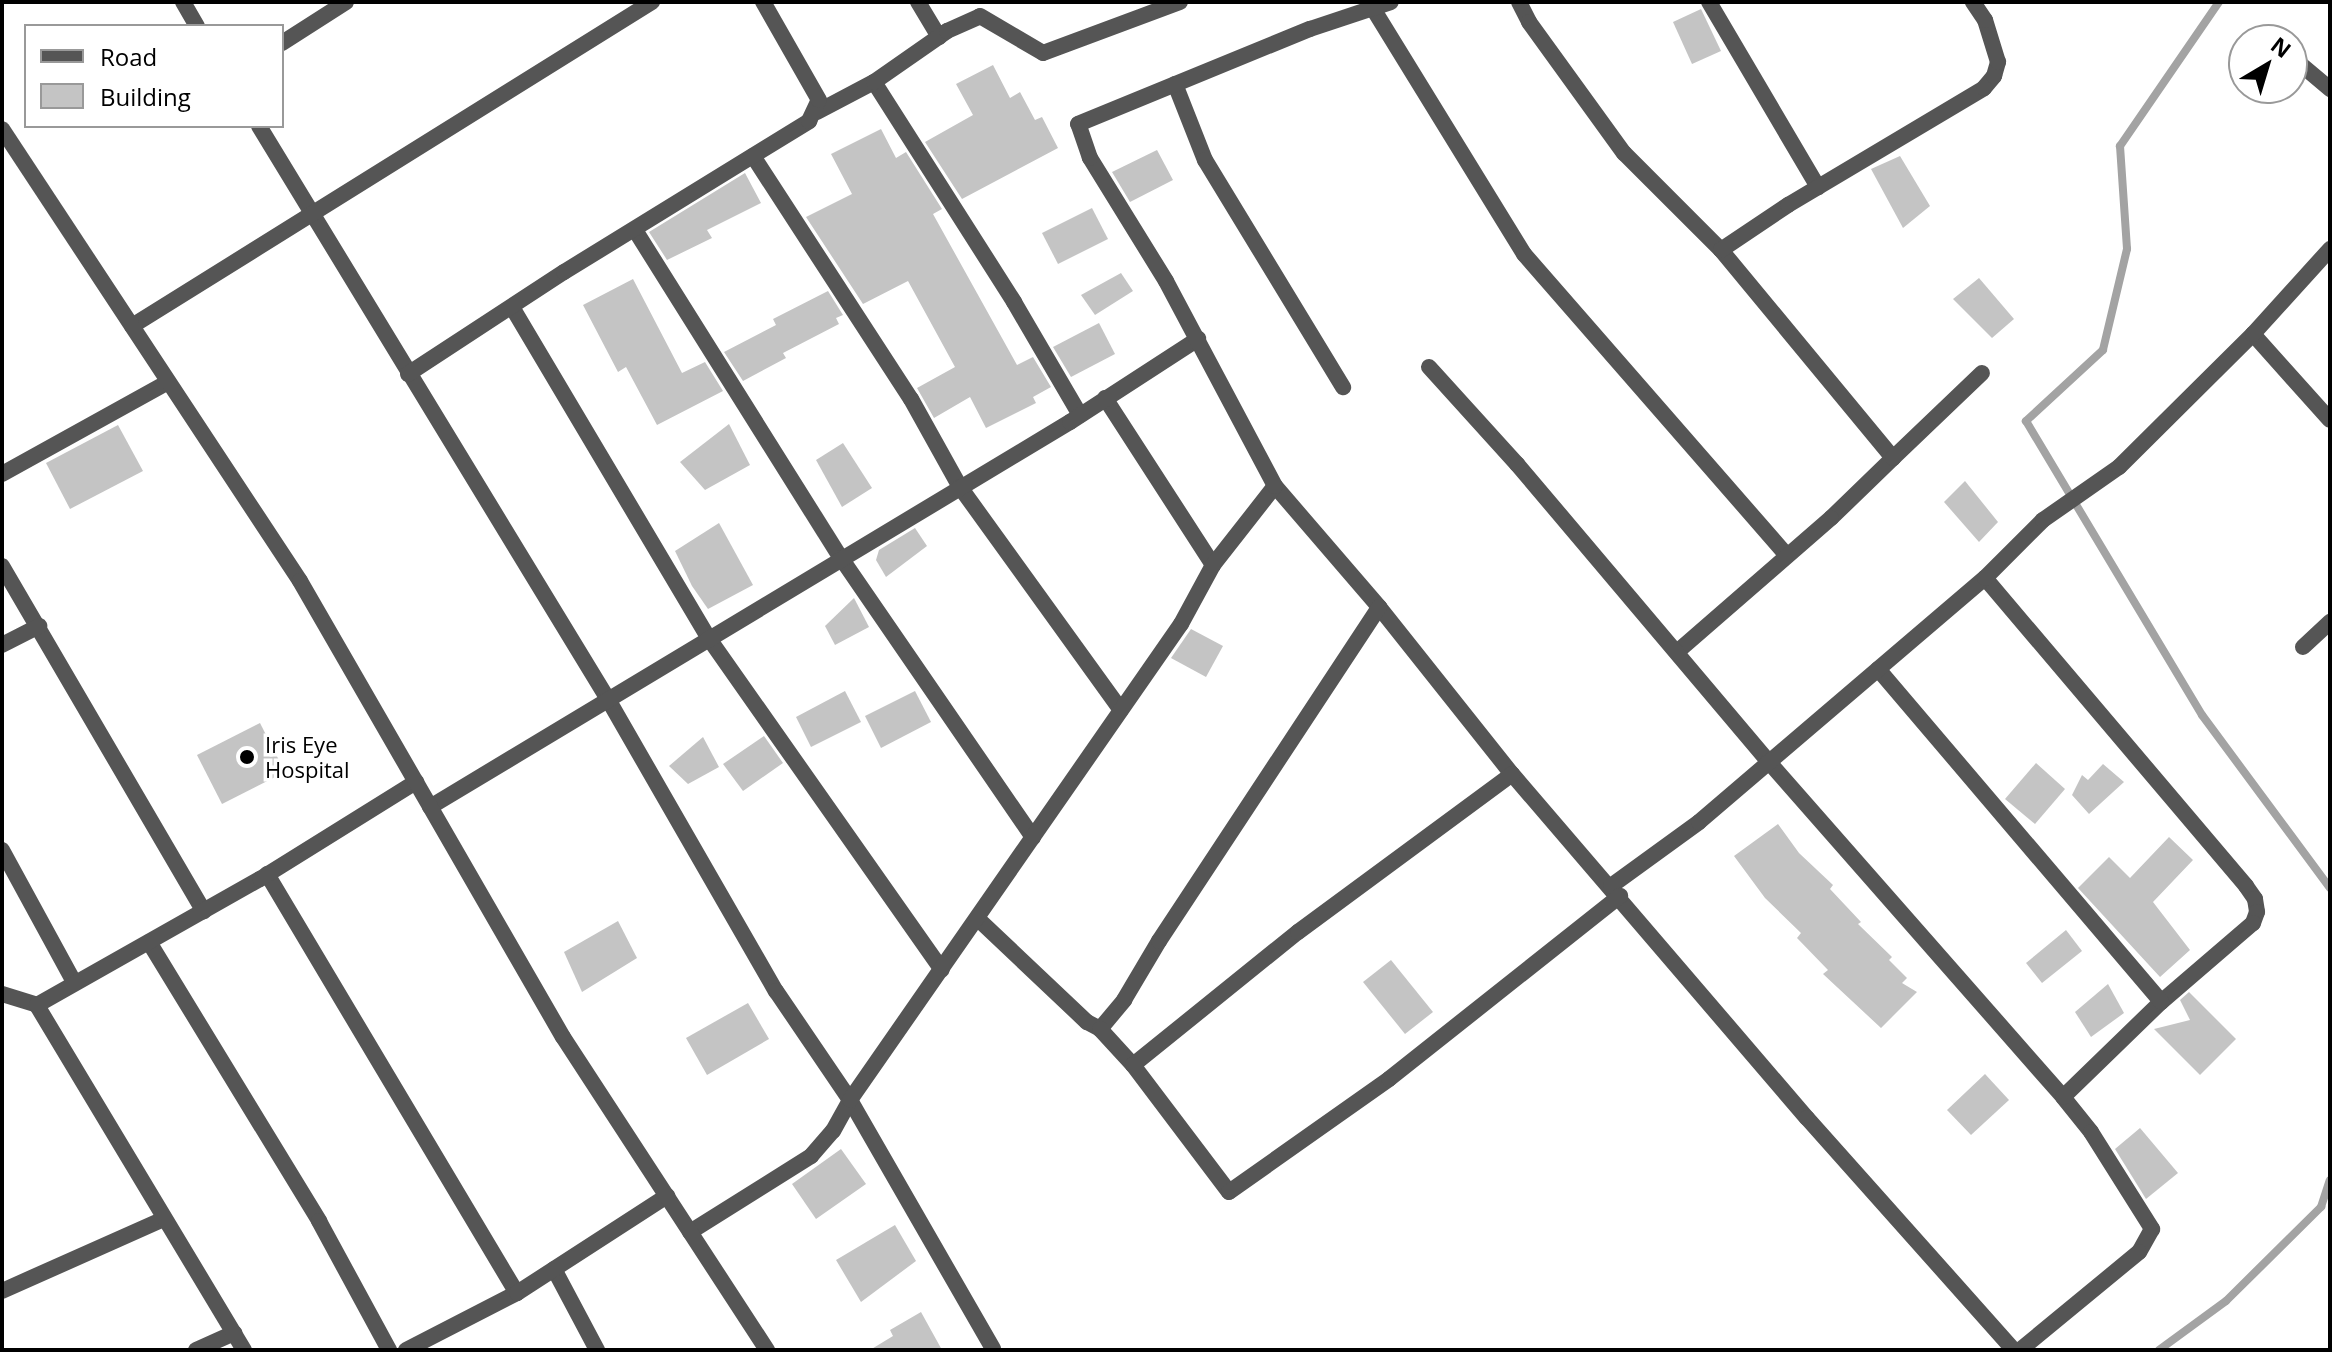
<!DOCTYPE html>
<style>
body{margin:0}
#map{position:relative;width:2332px;height:1352px;overflow:hidden;background:#fff;font-family:"Open Sans",sans-serif}
div>[style]{position:absolute}
.stream>*{height:8px;margin:-4px;padding:0 4px;transform-origin:4px;border-radius:4px;background:#a3a3a3}
.building>*{inset:0;background:#c4c4c4}
.minor>*{height:16px;margin:-8px;padding:0 8px;transform-origin:8px;border-radius:8px;background:#555}
.tertiary>*{height:16px;margin:-8px;padding:0 8px;transform-origin:8px;border-radius:8px;background:#555}
.dots>*{width:22px;height:22px;translate:-50% -50%;box-sizing:border-box;border:4px solid #fff;border-radius:50%}
span{translate:-50% -50%;white-space:nowrap;text-align:center;line-height:1.15;-webkit-text-stroke:7px #fff;paint-order:stroke}
.poi-label{font-size:22px;color:#000}
.left{translate:0 -50%;text-align:left}
.frame{position:absolute;inset:0;border:4px solid #000;pointer-events:none}
.legend{position:absolute;left:24px;top:24px;width:260px;height:104px;box-sizing:border-box;background:#fff;border:2px solid #999;margin:0;padding:10px 14px;list-style:none;font-size:24px;color:#000}
.legend li{display:flex;align-items:center;gap:16px;height:40px}
.legend b{width:40px;border:2px solid #999}
.north{position:absolute;left:2228px;top:24px;width:80px;height:80px;box-sizing:border-box;background:#fff;border:2px solid #999;border-radius:50%;rotate:38deg;font-size:22px;font-weight:700;line-height:32px;text-align:center;color:#000}
.north::after{content:'';display:block;margin:auto;width:28px;height:36px;background:#000;clip-path:polygon(50% 0,100% 100%,50% 72%,0 100%)}
</style>
<div id="map">
<div class="stream">
<div style="left:2219px;top:2px;width:175px;rotate:124.5deg"></div>
<div style="left:2120px;top:146px;width:103px;rotate:86.1deg"></div>
<div style="left:2127px;top:249px;width:104px;rotate:103.4deg"></div>
<div style="left:2103px;top:350px;width:105px;rotate:137.3deg"></div>
<div style="left:2026px;top:421px;width:343px;rotate:59.1deg"></div>
<div style="left:2202px;top:715px;width:215px;rotate:53.5deg"></div>
<div style="left:2159px;top:1350px;width:83px;rotate:-36.2deg"></div>
<div style="left:2226px;top:1301px;width:134px;rotate:-44.7deg"></div>
<div style="left:2321px;top:1207px;width:28px;rotate:-72deg"></div>
</div>
<div class="building">
<div style="clip-path:polygon(1701px 9px,1721px 51px,1692px 64px,1673px 22px)"></div>
<div style="clip-path:polygon(993px 65px,1010px 98px,1020px 92px,1035px 120px,1042px 117px,1058px 148px,962px 199px,925px 142px,973px 115px,956px 84px)"></div>
<div style="clip-path:polygon(881px 129px,896px 158px,906px 152px,942px 209px,933px 214px,1017px 365px,1033px 357px,1051px 387px,1033px 397px,1036px 403px,986px 428px,970px 397px,934px 418px,917px 388px,955px 367px,908px 281px,863px 304px,806px 217px,852px 194px,831px 154px)"></div>
<div style="clip-path:polygon(1157px 150px,1173px 180px,1130px 202px,1112px 172px)"></div>
<div style="clip-path:polygon(1900px 156px,1930px 206px,1903px 228px,1871px 169px)"></div>
<div style="clip-path:polygon(745px 173px,761px 203px,707px 230px,712px 238px,667px 260px,649px 232px)"></div>
<div style="clip-path:polygon(1092px 208px,1108px 239px,1058px 264px,1042px 233px)"></div>
<div style="clip-path:polygon(1121px 273px,1133px 291px,1095px 315px,1081px 295px)"></div>
<div style="clip-path:polygon(1979px 278px,2014px 319px,1992px 338px,1953px 299px)"></div>
<div style="clip-path:polygon(633px 279px,682px 373px,705px 362px,723px 391px,657px 425px,626px 367px,618px 372px,583px 305px)"></div>
<div style="clip-path:polygon(828px 291px,843px 315px,836px 318px,839px 324px,783px 353px,786px 358px,743px 381px,724px 352px,776px 325px,773px 319px)"></div>
<div style="clip-path:polygon(1099px 323px,1115px 354px,1071px 377px,1053px 347px)"></div>
<div style="clip-path:polygon(729px 424px,750px 465px,705px 490px,680px 462px)"></div>
<div style="clip-path:polygon(118px 425px,143px 471px,70px 509px,46px 463px)"></div>
<div style="clip-path:polygon(843px 443px,872px 488px,842px 507px,816px 460px)"></div>
<div style="clip-path:polygon(1965px 481px,1998px 522px,1979px 542px,1944px 502px)"></div>
<div style="clip-path:polygon(719px 523px,753px 585px,708px 609px,692px 586px,675px 551px)"></div>
<div style="clip-path:polygon(915px 528px,927px 546px,886px 577px,876px 560px,879px 550px)"></div>
<div style="clip-path:polygon(854px 598px,869px 627px,835px 645px,825px 626px)"></div>
<div style="clip-path:polygon(1191px 629px,1223px 646px,1206px 677px,1171px 658px)"></div>
<div style="clip-path:polygon(845px 691px,861px 722px,811px 747px,796px 717px)"></div>
<div style="clip-path:polygon(915px 691px,931px 722px,881px 748px,865px 716px)"></div>
<div style="clip-path:polygon(260px 723px,285px 772px,222px 804px,197px 755px)"></div>
<div style="clip-path:polygon(764px 736px,783px 763px,743px 791px,723px 764px)"></div>
<div style="clip-path:polygon(703px 737px,719px 767px,688px 784px,669px 766px)"></div>
<div style="clip-path:polygon(2036px 763px,2065px 789px,2035px 824px,2005px 799px)"></div>
<div style="clip-path:polygon(2103px 764px,2124px 782px,2089px 814px,2072px 795px,2082px 775px,2088px 780px)"></div>
<div style="clip-path:polygon(1778px 824px,1799px 853px,1833px 885px,1830px 889px,1861px 922px,1858px 924px,1892px 957px,1889px 960px,1907px 978px,1902px 983px,1917px 992px,1881px 1028px,1823px 974px,1828px 970px,1797px 938px,1801px 933px,1765px 898px,1734px 856px)"></div>
<div style="clip-path:polygon(2169px 837px,2193px 860px,2153px 902px,2190px 950px,2160px 977px,2078px 888px,2109px 857px,2130px 878px)"></div>
<div style="clip-path:polygon(618px 921px,637px 958px,582px 992px,564px 952px)"></div>
<div style="clip-path:polygon(2066px 930px,2082px 951px,2042px 983px,2026px 963px)"></div>
<div style="clip-path:polygon(1391px 960px,1433px 1012px,1405px 1034px,1363px 982px)"></div>
<div style="clip-path:polygon(2108px 984px,2124px 1013px,2091px 1037px,2075px 1012px)"></div>
<div style="clip-path:polygon(2189px 992px,2236px 1039px,2200px 1075px,2154px 1029px,2190px 1020px,2180px 1000px)"></div>
<div style="clip-path:polygon(748px 1003px,769px 1039px,707px 1075px,686px 1038px)"></div>
<div style="clip-path:polygon(1985px 1074px,2009px 1100px,1971px 1135px,1947px 1110px)"></div>
<div style="clip-path:polygon(2140px 1128px,2178px 1173px,2146px 1199px,2115px 1149px)"></div>
<div style="clip-path:polygon(841px 1149px,866px 1184px,816px 1219px,792px 1184px)"></div>
<div style="clip-path:polygon(895px 1225px,916px 1261px,861px 1302px,836px 1260px)"></div>
<div style="clip-path:polygon(921px 1312px,942px 1350px,870px 1350px,893px 1336px,890px 1330px)"></div>
</div>
<div class="minor">
<div style="left:183px;top:2px;width:28px;rotate:60deg"></div>
<div style="left:918px;top:2px;width:41px;rotate:59deg"></div>
<div style="left:1369px;top:2px;width:296px;rotate:58.4deg"></div>
<div style="left:1524px;top:254px;width:400px;rotate:48.9deg"></div>
<div style="left:1519px;top:2px;width:22px;rotate:63deg"></div>
<div style="left:1529px;top:22px;width:162px;rotate:54.1deg"></div>
<div style="left:1624px;top:153px;width:137px;rotate:45deg"></div>
<div style="left:1721px;top:250px;width:270px;rotate:50.4deg"></div>
<div style="left:1893px;top:458px;width:86px;rotate:135.9deg"></div>
<div style="left:1831px;top:518px;width:203px;rotate:139deg"></div>
<div style="left:1709px;top:2px;width:215px;rotate:59.5deg"></div>
<div style="left:282px;top:43px;width:76px;rotate:-32.6deg"></div>
<div style="left:2292px;top:57px;width:50px;rotate:40.1deg"></div>
<div style="left:874px;top:82px;width:261px;rotate:57.5deg"></div>
<div style="left:1014px;top:302px;width:131px;rotate:59.7deg"></div>
<div style="left:1175px;top:84px;width:82px;rotate:68.5deg"></div>
<div style="left:1205px;top:160px;width:266px;rotate:58.7deg"></div>
<div style="left:817px;top:112px;width:64px;rotate:-27.8deg"></div>
<div style="left:874px;top:82px;width:89px;rotate:-34.9deg"></div>
<div style="left:947px;top:31px;width:36px;rotate:-24deg"></div>
<div style="left:980px;top:16px;width:73px;rotate:30.4deg"></div>
<div style="left:1043px;top:53px;width:146px;rotate:-20.4deg"></div>
<div style="left:259px;top:126px;width:673px;rotate:58.67deg"></div>
<div style="left:609px;top:701px;width:335px;rotate:60.1deg"></div>
<div style="left:776px;top:991px;width:132px;rotate:55.8deg"></div>
<div style="left:850px;top:1100px;width:287px;rotate:60.1deg"></div>
<div style="left:753px;top:156px;width:290px;rotate:57deg"></div>
<div style="left:911px;top:399px;width:101px;rotate:60.9deg"></div>
<div style="left:960px;top:487px;width:275px;rotate:54.2deg"></div>
<div style="left:635px;top:230px;width:387px;rotate:57.9deg"></div>
<div style="left:841px;top:558px;width:339px;rotate:55.5deg"></div>
<div style="left:1721px;top:250px;width:81px;rotate:-33.9deg"></div>
<div style="left:1788px;top:205px;width:228px;rotate:-30.8deg"></div>
<div style="left:1984px;top:88px;width:16px;rotate:-50deg"></div>
<div style="left:1994px;top:76px;width:15px;rotate:-74deg"></div>
<div style="left:1998px;top:62px;width:44px;rotate:-107.2deg"></div>
<div style="left:1985px;top:20px;width:22px;rotate:-124deg"></div>
<div style="left:512px;top:307px;width:387px;rotate:59.3deg"></div>
<div style="left:710px;top:640px;width:403px;rotate:54.9deg"></div>
<div style="left:132px;top:326px;width:613px;rotate:-31.93deg"></div>
<div style="left:2253px;top:334px;width:115px;rotate:48.2deg"></div>
<div style="left:1429px;top:367px;width:131px;rotate:47.8deg"></div>
<div style="left:1517px;top:464px;width:389px;rotate:49.8deg"></div>
<div style="left:1768px;top:761px;width:447px;rotate:48.7deg"></div>
<div style="left:2063px;top:1097px;width:45px;rotate:51.3deg"></div>
<div style="left:2091px;top:1132px;width:115px;rotate:57.8deg"></div>
<div style="left:2152px;top:1229px;width:26px;rotate:119deg"></div>
<div style="left:2139px;top:1252px;width:154px;rotate:140.5deg"></div>
<div style="left:408px;top:374px;width:186px;rotate:-33.2deg"></div>
<div style="left:564px;top:272px;width:288px;rotate:-31.6deg"></div>
<div style="left:809px;top:121px;width:23px;rotate:-65deg"></div>
<div style="left:819px;top:100px;width:113px;rotate:-119.7deg"></div>
<div style="left:1105px;top:398px;width:199px;rotate:57.1deg"></div>
<div style="left:1893px;top:458px;width:123px;rotate:-43.7deg"></div>
<div style="left:2px;top:474px;width:190px;rotate:-29deg"></div>
<div style="left:1275px;top:486px;width:160px;rotate:49.3deg"></div>
<div style="left:1379px;top:607px;width:213px;rotate:51.5deg"></div>
<div style="left:1512px;top:774px;width:453px;rotate:49.4deg"></div>
<div style="left:1807px;top:1118px;width:311px;rotate:48.3deg"></div>
<div style="left:2px;top:566px;width:400px;rotate:59.7deg"></div>
<div style="left:1985px;top:578px;width:404px;rotate:49.7deg"></div>
<div style="left:2246px;top:886px;width:16px;rotate:55deg"></div>
<div style="left:2255px;top:899px;width:13px;rotate:81deg"></div>
<div style="left:2257px;top:912px;width:12px;rotate:110deg"></div>
<div style="left:2253px;top:923px;width:121px;rotate:139.3deg"></div>
<div style="left:2161px;top:1002px;width:136px;rotate:135.9deg"></div>
<div style="left:2px;top:645px;width:42px;rotate:-27.2deg"></div>
<div style="left:2303px;top:647px;width:37px;rotate:-43deg"></div>
<div style="left:1878px;top:669px;width:437px;rotate:49.6deg"></div>
<div style="left:430px;top:807px;width:747px;rotate:-31.03deg"></div>
<div style="left:1070px;top:422px;width:153px;rotate:-33deg"></div>
<div style="left:2px;top:850px;width:150px;rotate:61.4deg"></div>
<div style="left:267px;top:874px;width:488px;rotate:59.2deg"></div>
<div style="left:1611px;top:886px;width:109px;rotate:-36deg"></div>
<div style="left:1699px;top:822px;width:376px;rotate:-40.5deg"></div>
<div style="left:1985px;top:578px;width:82px;rotate:-45deg"></div>
<div style="left:2043px;top:520px;width:93px;rotate:-34.9deg"></div>
<div style="left:2119px;top:467px;width:189px;rotate:-44.8deg"></div>
<div style="left:2253px;top:334px;width:115px;rotate:-47.8deg"></div>
<div style="left:978px;top:919px;width:150px;rotate:43.4deg"></div>
<div style="left:1087px;top:1022px;width:15px;rotate:28deg"></div>
<div style="left:1100px;top:1029px;width:38px;rotate:-50deg"></div>
<div style="left:1124px;top:1000px;width:69px;rotate:-59.3deg"></div>
<div style="left:1159px;top:941px;width:400px;rotate:-56.6deg"></div>
<div style="left:149px;top:942px;width:327px;rotate:58.6deg"></div>
<div style="left:319px;top:1221px;width:147px;rotate:61.5deg"></div>
<div style="left:2px;top:994px;width:37px;rotate:17deg"></div>
<div style="left:1100px;top:1029px;width:49px;rotate:47.5deg"></div>
<div style="left:1133px;top:1065px;width:212px;rotate:-38.9deg"></div>
<div style="left:1298px;top:932px;width:266px;rotate:-36.4deg"></div>
<div style="left:1133px;top:1065px;width:159px;rotate:52.9deg"></div>
<div style="left:1229px;top:1192px;width:196px;rotate:-35.2deg"></div>
<div style="left:1389px;top:1079px;width:295px;rotate:-38.4deg"></div>
<div style="left:690px;top:1232px;width:143px;rotate:-32.1deg"></div>
<div style="left:811px;top:1156px;width:33px;rotate:-49deg"></div>
<div style="left:833px;top:1131px;width:35px;rotate:-61deg"></div>
<div style="left:850px;top:1100px;width:580px;rotate:-55.19deg"></div>
<div style="left:1181px;top:624px;width:67px;rotate:-61.5deg"></div>
<div style="left:1213px;top:565px;width:100px;rotate:-51.9deg"></div>
<div style="left:1275px;top:486px;width:232px;rotate:-118deg"></div>
<div style="left:1166px;top:281px;width:145px;rotate:-121.7deg"></div>
<div style="left:1090px;top:158px;width:36px;rotate:-109deg"></div>
<div style="left:1078px;top:124px;width:251px;rotate:-22.3deg"></div>
<div style="left:1310px;top:29px;width:85px;rotate:-18.4deg"></div>
<div style="left:554px;top:1269px;width:92px;rotate:62deg"></div>
<div style="left:2px;top:1291px;width:177px;rotate:-24deg"></div>
<div style="left:196px;top:1350px;width:42px;rotate:-24.1deg"></div>
<div style="left:244px;top:1350px;width:402px;rotate:-121deg"></div>
<div style="left:37px;top:1005px;width:256px;rotate:-29.5deg"></div>
<div style="left:260px;top:879px;width:184px;rotate:-31.9deg"></div>
<div style="left:406px;top:1350px;width:125px;rotate:-27.2deg"></div>
<div style="left:517px;top:1293px;width:179px;rotate:-32.9deg"></div>
</div>
<div class="tertiary">
<div style="left:2px;top:129px;width:541px;rotate:56.6deg"></div>
<div style="left:300px;top:581px;width:526px;rotate:60.03deg"></div>
<div style="left:563px;top:1037px;width:374px;rotate:56.9deg"></div>
</div>
<div class="dots">
<div style="left:247px;top:757px;background:#000"></div>
</div>
<div class="poi-label">
<span class="left" style="left:265px;top:757px">Iris Eye<br>Hospital</span>
</div>
<div class="frame"></div>
<ul class="legend">
<li><b style="height:10px;background:#555"></b>Road</li>
<li><b style="height:22px;background:#c4c4c4"></b>Building</li>
</ul>
<div class="north">N</div>
</div>
